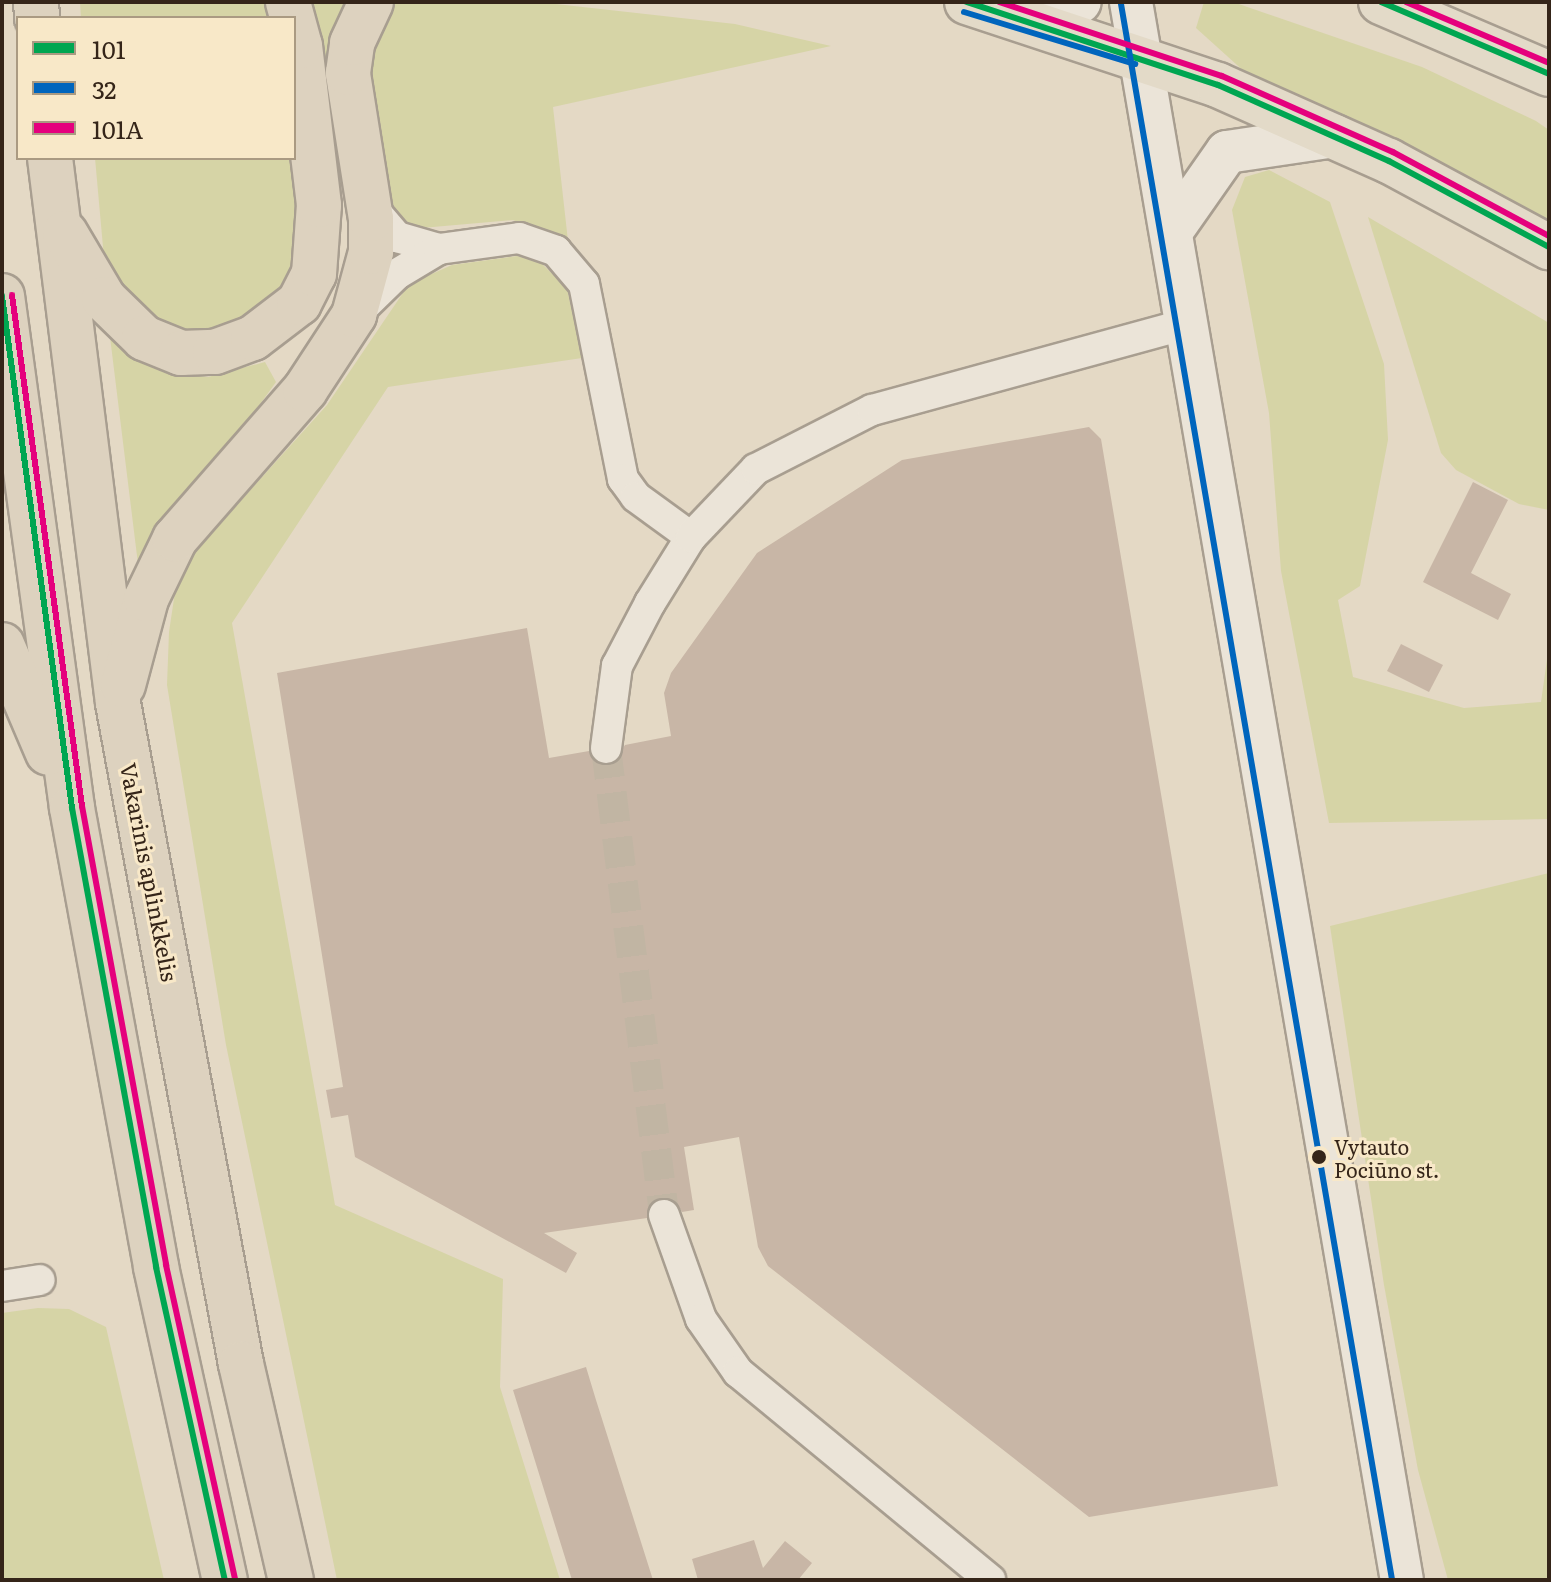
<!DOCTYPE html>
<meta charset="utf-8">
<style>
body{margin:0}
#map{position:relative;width:1551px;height:1582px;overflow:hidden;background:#e4d9c5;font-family:Literata,serif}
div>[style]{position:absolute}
.green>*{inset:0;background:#d6d4a6}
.building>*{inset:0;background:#c8b6a6}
.minor-tunnel>*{height:30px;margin-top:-15px;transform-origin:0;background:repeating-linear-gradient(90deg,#c1b5a3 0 30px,transparent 0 45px)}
.roads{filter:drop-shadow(2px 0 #a89e90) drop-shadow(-2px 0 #a89e90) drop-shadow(0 2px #a89e90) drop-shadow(0 -2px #a89e90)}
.minor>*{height:30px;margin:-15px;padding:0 15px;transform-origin:15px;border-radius:15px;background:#ebe4d8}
.secondary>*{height:42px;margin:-21px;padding:0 21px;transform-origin:21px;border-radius:21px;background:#ebe4d8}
.primary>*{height:44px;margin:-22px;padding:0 22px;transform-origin:22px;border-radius:22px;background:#e3dac8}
.trunk>*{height:44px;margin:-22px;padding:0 22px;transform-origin:22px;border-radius:22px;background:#ddd2bf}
.bus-1>*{height:6px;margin:-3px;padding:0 3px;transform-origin:3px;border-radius:3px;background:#00a651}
.bus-2>*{height:6px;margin:-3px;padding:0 3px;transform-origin:3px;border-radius:3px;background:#0065bd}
.bus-3>*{height:6px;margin:-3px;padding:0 3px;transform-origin:3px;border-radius:3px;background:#e5007d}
.dots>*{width:22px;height:22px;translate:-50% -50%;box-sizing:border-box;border:4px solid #f8e8c8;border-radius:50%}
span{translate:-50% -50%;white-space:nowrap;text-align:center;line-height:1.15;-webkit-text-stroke:6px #f8e8c8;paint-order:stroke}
.bus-label{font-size:20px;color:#352519}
.left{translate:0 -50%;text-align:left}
.street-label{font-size:22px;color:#352519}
.frame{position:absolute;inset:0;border:4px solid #352519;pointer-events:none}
.legend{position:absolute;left:16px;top:16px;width:280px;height:144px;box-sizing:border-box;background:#f8e8c8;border:2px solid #aa9a82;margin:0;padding:10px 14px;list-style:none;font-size:24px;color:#352519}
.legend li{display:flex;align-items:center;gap:16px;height:40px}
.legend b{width:40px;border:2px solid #aa9a82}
</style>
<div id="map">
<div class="green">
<div style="clip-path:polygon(80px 2px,266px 2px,274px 18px,81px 18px)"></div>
<div style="clip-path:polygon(308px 2px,350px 2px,332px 94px,325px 95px)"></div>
<div style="clip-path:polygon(392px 2px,538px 2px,735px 24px,831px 46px,553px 107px,568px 241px,513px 220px,410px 229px,390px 212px,368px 81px,370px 48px)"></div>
<div style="clip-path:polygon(1204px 2px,1233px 2px,1422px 67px,1536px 121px,1549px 130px,1549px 223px,1247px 74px,1196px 28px)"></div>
<div style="clip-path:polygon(95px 158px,294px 158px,302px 219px,290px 284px,250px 323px,187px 337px,129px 306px,104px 258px)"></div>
<div style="clip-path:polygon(1269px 170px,1330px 202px,1384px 364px,1388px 440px,1360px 586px,1338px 600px,1353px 677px,1464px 708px,1541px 702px,1549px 645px,1549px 819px,1329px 823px,1281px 571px,1269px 413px,1232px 210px,1245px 177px)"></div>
<div style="clip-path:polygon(1368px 217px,1549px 323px,1549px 510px,1519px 504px,1456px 470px,1441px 453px)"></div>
<div style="clip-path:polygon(517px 256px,540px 262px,567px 288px,582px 358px,388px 387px,232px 623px,335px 1205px,503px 1279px,500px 1387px,560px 1580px,337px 1580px,226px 1045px,167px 685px,169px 632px,175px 592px,191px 556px,327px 405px,409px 284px,452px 265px)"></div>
<div style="clip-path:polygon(110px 337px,135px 359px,173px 373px,208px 377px,265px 362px,276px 382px,139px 572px)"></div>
<div style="clip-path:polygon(1549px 873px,1549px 1580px,1448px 1580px,1418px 1470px,1384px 1285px,1330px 926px)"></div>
<div style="clip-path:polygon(38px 1308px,69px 1309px,106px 1327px,164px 1580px,2px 1580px,2px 1313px)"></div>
</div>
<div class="building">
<div style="clip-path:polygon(1089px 427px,1101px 439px,1278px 1486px,1089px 1517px,768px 1266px,758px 1247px,739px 1137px,684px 1147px,694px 1210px,682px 1212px,675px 1201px,659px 1198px,647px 1218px,544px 1233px,577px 1253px,566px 1273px,355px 1157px,348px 1115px,331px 1118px,326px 1090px,343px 1087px,277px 673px,527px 628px,549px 758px,589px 751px,596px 763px,612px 765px,625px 745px,671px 736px,664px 693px,671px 673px,757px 553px,902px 460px)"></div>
<div style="clip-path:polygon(1473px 482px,1508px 500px,1471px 573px,1511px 594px,1498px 620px,1423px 582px)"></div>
<div style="clip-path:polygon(1401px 644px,1443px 665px,1429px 692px,1387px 671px)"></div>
<div style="clip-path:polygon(586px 1367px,596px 1400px,653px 1580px,572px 1580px,513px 1390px)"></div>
<div style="clip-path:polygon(754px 1540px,763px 1568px,785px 1541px,812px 1563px,798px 1580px,698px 1580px,692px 1559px)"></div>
</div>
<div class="minor-tunnel">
<div style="left:606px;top:748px;width:471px;rotate:82.9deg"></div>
</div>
<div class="roads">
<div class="minor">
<div style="left:368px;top:203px;width:45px;rotate:49.5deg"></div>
<div style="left:397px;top:237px;width:44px;rotate:15.9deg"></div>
<div style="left:356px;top:314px;width:57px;rotate:-44.3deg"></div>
<div style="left:397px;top:274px;width:49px;rotate:-30.8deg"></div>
<div style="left:439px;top:249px;width:81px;rotate:-7.8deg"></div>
<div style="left:519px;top:238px;width:39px;rotate:19deg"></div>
<div style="left:556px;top:251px;width:43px;rotate:49.7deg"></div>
<div style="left:584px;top:284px;width:199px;rotate:78.7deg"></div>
<div style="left:623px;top:479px;width:22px;rotate:54deg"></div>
<div style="left:636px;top:497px;width:68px;rotate:36deg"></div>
<div style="left:606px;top:748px;width:83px;rotate:-82.4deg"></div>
<div style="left:617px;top:666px;width:71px;rotate:-62.4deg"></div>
<div style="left:650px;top:603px;width:78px;rotate:-58.2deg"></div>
<div style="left:691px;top:537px;width:94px;rotate:-46.3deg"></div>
<div style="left:756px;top:469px;width:130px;rotate:-27deg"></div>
<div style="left:872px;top:410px;width:329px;rotate:-15.3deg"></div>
<div style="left:664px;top:1215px;width:110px;rotate:70.4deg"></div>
<div style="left:701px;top:1319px;width:65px;rotate:55.1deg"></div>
<div style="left:738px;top:1372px;width:327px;rotate:39.5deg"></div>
<div style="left:2px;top:1286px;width:38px;rotate:-9deg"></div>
</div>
<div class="secondary">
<div style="left:1131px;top:2px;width:1601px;rotate:80.26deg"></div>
<div style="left:1034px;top:20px;width:49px;rotate:-21.4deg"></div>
<div style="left:1173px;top:229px;width:94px;rotate:-55deg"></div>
<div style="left:1227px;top:152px;width:109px;rotate:-8.4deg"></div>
</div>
<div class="primary">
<div style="left:967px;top:2px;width:264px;rotate:18.3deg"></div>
<div style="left:1218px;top:85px;width:187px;rotate:24deg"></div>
<div style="left:1389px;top:161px;width:182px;rotate:28.3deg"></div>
<div style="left:1381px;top:2px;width:183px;rotate:23.2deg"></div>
</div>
<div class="trunk">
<div style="left:36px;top:2px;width:16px;rotate:86deg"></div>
<div style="left:50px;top:158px;width:549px;rotate:82.89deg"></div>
<div style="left:118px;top:703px;width:672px;rotate:79.46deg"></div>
<div style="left:241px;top:1364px;width:222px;rotate:77deg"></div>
<div style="left:65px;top:233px;width:77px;rotate:59.4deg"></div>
<div style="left:104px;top:299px;width:56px;rotate:44.3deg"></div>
<div style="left:144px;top:338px;width:40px;rotate:22deg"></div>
<div style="left:181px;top:353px;width:34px;rotate:-2deg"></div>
<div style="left:215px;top:352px;width:40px;rotate:-20.2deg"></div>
<div style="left:253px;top:338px;width:58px;rotate:-37.3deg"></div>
<div style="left:299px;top:303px;width:33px;rotate:-63deg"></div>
<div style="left:314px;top:274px;width:69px;rotate:-85.9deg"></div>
<div style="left:319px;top:205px;width:160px;rotate:-96.8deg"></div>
<div style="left:300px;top:46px;width:46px;rotate:-105.3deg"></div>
<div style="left:2px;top:296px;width:517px;rotate:82.21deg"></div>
<div style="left:72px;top:808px;width:467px;rotate:79.6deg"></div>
<div style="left:156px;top:1267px;width:321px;rotate:77.6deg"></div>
<div style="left:2px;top:645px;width:117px;rotate:66.9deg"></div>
<div style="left:123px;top:685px;width:89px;rotate:-75deg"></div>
<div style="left:146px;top:599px;width:67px;rotate:-64.2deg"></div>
<div style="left:175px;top:539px;width:198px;rotate:-48.9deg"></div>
<div style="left:305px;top:390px;width:90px;rotate:-56.8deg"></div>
<div style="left:354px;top:315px;width:65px;rotate:-74.9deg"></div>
<div style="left:371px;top:252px;width:33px;rotate:-90deg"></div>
<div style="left:371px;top:219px;width:148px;rotate:-99deg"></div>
<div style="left:348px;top:73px;width:30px;rotate:-82deg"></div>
<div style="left:352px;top:43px;width:45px;rotate:-65.1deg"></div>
</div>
</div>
<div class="bus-1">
<div style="left:967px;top:2px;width:264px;rotate:18.3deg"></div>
<div style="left:1218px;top:85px;width:187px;rotate:24deg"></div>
<div style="left:1389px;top:161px;width:182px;rotate:28.3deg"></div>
<div style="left:1381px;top:2px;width:183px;rotate:23.2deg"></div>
<div style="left:2px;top:296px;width:517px;rotate:82.21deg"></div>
<div style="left:72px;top:808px;width:467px;rotate:79.6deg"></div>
<div style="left:156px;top:1267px;width:321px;rotate:77.6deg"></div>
</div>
<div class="bus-2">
<div style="left:1121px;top:4px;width:1599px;rotate:80.24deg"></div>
<div style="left:964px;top:12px;width:179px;rotate:16.9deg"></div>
</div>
<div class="bus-3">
<div style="left:999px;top:2px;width:235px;rotate:18.4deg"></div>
<div style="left:1222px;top:76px;width:187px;rotate:24deg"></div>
<div style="left:1393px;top:152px;width:177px;rotate:28.3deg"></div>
<div style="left:1406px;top:2px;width:155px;rotate:23.1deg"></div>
<div style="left:12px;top:295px;width:516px;rotate:82.2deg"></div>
<div style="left:82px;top:806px;width:467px;rotate:79.6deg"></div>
<div style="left:166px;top:1265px;width:321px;rotate:77.6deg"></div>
</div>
<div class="dots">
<div style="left:1319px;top:1157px;background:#352519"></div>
</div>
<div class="bus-label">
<span class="left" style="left:1334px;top:1158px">Vytauto<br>Pociūno st.</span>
</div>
<div class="street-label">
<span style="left:150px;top:872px;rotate:79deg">Vakarinis aplinkkelis</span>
</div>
<div class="frame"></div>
<ul class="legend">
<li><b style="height:10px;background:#00a651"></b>101</li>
<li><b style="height:10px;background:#0065bd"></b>32</li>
<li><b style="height:10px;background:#e5007d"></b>101A</li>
</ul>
</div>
